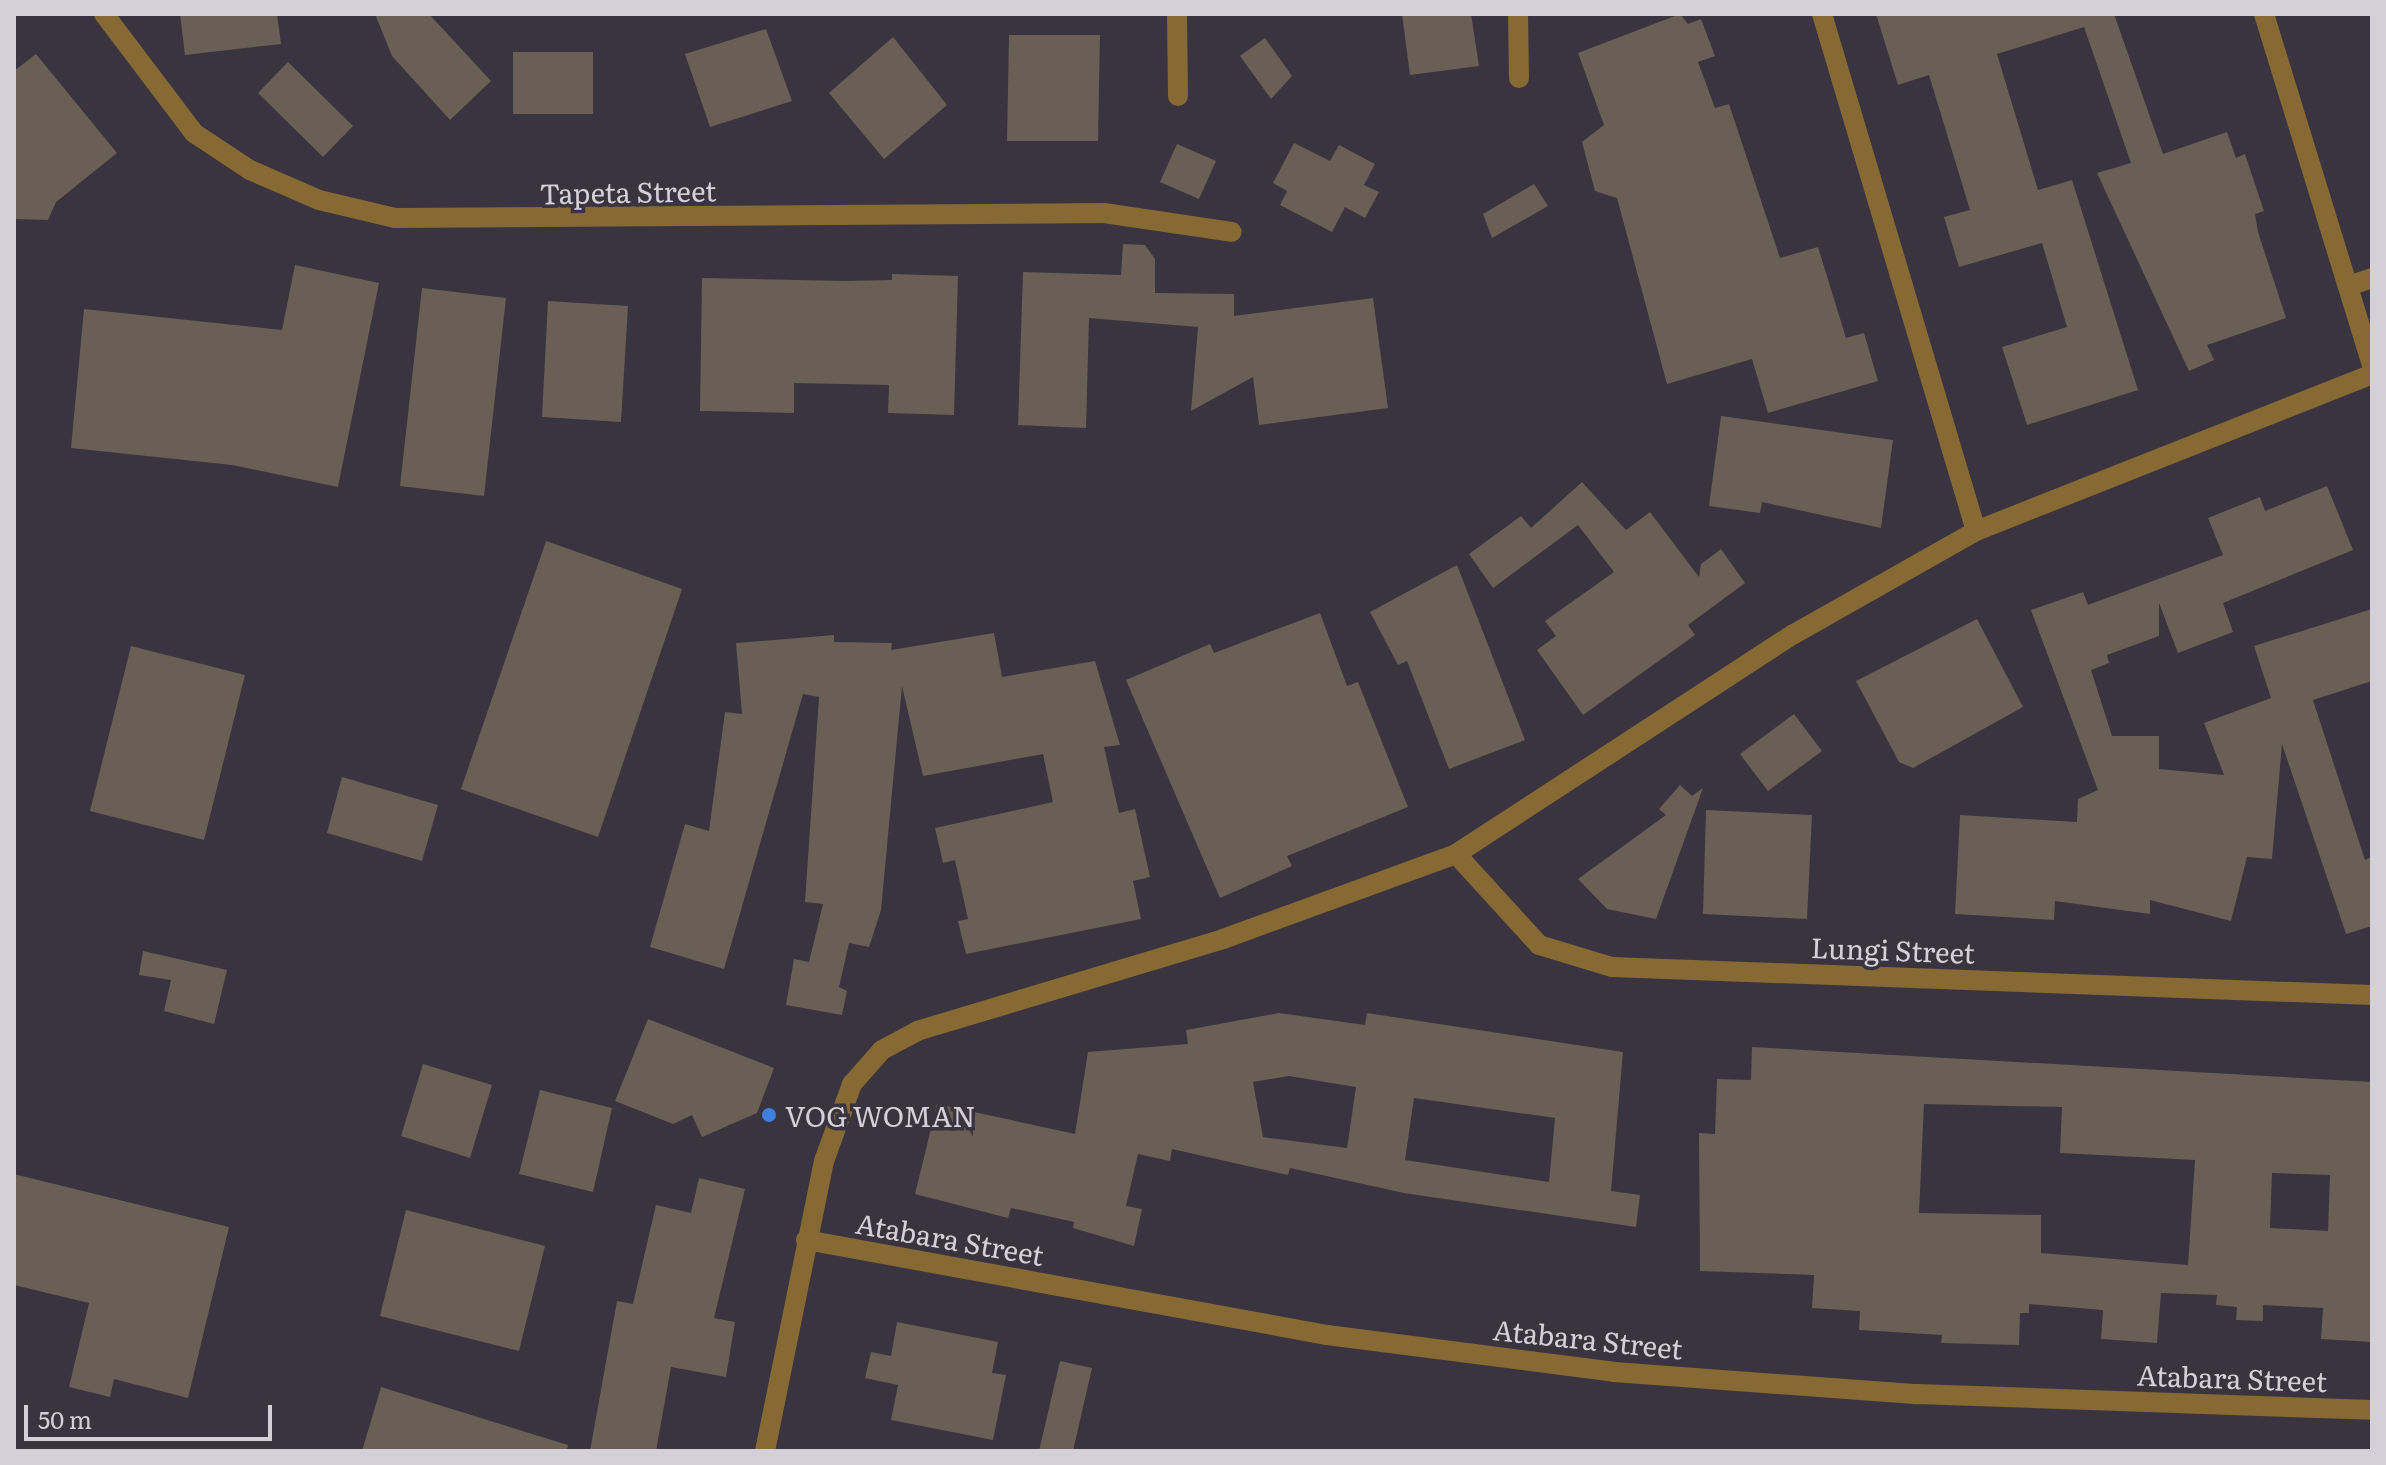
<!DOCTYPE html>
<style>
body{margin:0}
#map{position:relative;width:2386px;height:1465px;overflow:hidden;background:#39343f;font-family:Literata,serif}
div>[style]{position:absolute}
.building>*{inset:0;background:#695f55}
.minor>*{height:20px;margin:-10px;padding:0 10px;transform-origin:10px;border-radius:10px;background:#876934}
.dots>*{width:22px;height:22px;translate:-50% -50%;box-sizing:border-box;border:4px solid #39343f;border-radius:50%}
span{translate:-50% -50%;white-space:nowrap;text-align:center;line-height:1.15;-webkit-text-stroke:7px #39343f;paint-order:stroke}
.street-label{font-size:28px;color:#d4d0d7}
.poi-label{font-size:28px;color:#d4d0d7}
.left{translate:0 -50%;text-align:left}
.frame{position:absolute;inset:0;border:16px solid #d4d0d7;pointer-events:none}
.scale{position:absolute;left:24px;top:1405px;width:248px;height:36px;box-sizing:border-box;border:4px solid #d4d0d7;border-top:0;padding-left:10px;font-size:24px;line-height:28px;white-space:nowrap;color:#d4d0d7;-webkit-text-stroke:6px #39343f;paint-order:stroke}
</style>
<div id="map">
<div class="building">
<div style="clip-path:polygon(180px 14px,277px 14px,281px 44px,185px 55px)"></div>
<div style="clip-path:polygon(375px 14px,429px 14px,491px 81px,450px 120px,392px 56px)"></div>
<div style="clip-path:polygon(1402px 14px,1471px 14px,1479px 66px,1410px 75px)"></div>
<div style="clip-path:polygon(1680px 14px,1688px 24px,1701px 19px,1715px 56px,1698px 62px,1715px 108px,1729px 104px,1780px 258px,1818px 247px,1846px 338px,1864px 333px,1878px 381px,1768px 413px,1752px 359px,1667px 384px,1617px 198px,1595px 191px,1582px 142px,1604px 125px,1578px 53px)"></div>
<div style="clip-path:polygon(1876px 14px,2114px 14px,2163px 154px,2227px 132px,2236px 158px,2245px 154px,2264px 211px,2255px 214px,2258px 232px,2286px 318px,2207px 345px,2214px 360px,2189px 371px,2097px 173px,2131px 163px,2084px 27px,1997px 54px,2038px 190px,2072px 180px,2138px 390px,2027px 425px,2002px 347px,2067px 327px,2042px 243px,1959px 267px,1944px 217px,1970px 210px,1929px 75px,1898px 85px)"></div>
<div style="clip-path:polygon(766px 29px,792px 101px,710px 127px,685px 54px)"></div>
<div style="clip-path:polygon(1009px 35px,1100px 35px,1098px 141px,1007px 141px)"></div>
<div style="clip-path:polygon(893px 37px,947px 105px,884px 159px,829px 93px)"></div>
<div style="clip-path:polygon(1265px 38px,1292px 76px,1271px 99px,1240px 56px)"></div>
<div style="clip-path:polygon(513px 52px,593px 52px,593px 114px,513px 114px)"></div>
<div style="clip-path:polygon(36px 54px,117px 153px,56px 202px,48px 220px,14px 219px,14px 71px)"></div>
<div style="clip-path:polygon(288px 62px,353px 126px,323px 157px,258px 93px)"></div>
<div style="clip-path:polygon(1294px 143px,1330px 161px,1339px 145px,1375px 164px,1364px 185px,1379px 192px,1365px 218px,1345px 207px,1332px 232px,1280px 205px,1287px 191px,1273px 183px)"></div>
<div style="clip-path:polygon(1177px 144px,1216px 161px,1199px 199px,1160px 182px)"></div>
<div style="clip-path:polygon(1534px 184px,1548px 206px,1492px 238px,1483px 214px)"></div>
<div style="clip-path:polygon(1123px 244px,1145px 245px,1155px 259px,1155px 293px,1234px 294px,1234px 316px,1373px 298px,1388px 408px,1259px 425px,1253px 377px,1191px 411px,1198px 327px,1089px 318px,1086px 428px,1018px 425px,1023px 272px,1121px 275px)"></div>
<div style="clip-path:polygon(295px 265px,379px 283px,338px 487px,232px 465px,71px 448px,84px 309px,282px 330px)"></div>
<div style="clip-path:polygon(892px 274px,958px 276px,954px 415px,888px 413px,889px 385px,794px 383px,794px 413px,700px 411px,702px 278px,845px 281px,892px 280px)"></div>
<div style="clip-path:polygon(422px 288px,506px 298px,484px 496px,400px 486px)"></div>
<div style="clip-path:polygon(548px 301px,628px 306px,621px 422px,542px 417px)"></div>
<div style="clip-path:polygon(1721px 416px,1893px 440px,1881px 528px,1762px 502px,1760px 513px,1709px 506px)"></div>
<div style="clip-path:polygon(1582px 482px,1626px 530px,1650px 512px,1699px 577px,1701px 564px,1721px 549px,1745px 583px,1688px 625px,1695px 635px,1583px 715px,1537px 650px,1556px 636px,1545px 621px,1614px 572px,1578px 525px,1493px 588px,1469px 554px,1521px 516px,1531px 528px)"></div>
<div style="clip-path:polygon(2327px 486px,2353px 550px,2223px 603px,2233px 632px,2178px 653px,2159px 603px,2159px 636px,2107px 655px,2109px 663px,2091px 670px,2112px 736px,2159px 736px,2159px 769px,2224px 775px,2204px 723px,2271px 698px,2254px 646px,2372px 609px,2372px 681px,2313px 700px,2365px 860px,2372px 857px,2372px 926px,2346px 934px,2282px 744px,2272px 859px,2247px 857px,2231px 921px,2150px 900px,2150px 914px,2055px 901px,2054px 920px,1955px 914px,1960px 815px,2077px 822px,2078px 799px,2098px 790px,2031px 610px,2083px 592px,2088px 605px,2223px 555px,2208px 518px,2260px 497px,2265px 511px)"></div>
<div style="clip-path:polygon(546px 541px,682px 589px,598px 837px,461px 789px)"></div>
<div style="clip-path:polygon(1457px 565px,1525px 740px,1449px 769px,1407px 661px,1398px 665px,1370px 612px)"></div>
<div style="clip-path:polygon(1320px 613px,1347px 686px,1358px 682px,1408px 807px,1287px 856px,1292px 866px,1220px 898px,1126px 680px,1210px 644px,1214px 653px)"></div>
<div style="clip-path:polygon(1977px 619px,2023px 707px,1913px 768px,1899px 762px,1856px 681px)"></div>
<div style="clip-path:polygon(994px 633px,1002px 677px,1095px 661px,1120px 745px,1104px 747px,1119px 813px,1135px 809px,1150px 877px,1133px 881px,1141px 919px,966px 954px,958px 921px,968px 919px,955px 860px,943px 863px,935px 828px,1053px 802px,1043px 754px,923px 776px,902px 686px,881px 910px,869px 947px,849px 943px,839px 987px,847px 991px,842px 1015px,786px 1005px,794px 959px,809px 962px,823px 904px,805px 902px,819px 697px,803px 694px,724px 969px,650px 947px,685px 824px,709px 831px,725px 712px,742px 714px,736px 643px,834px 635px,834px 642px,892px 643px,891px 650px)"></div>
<div style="clip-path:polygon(131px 646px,245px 675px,204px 840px,90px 811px)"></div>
<div style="clip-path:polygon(1794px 714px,1822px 751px,1768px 791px,1740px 754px)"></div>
<div style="clip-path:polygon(342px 777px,438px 805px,422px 861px,327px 833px)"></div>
<div style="clip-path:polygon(1680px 785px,1692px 796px,1703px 788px,1656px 919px,1607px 909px,1578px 879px,1666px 815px,1659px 809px)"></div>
<div style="clip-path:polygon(1706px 810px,1812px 815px,1807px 919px,1703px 914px)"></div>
<div style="clip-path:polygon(143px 951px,227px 970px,214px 1024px,164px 1011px,171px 980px,139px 975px)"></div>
<div style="clip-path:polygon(evenodd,1279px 1013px,1365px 1025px,1367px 1013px,1623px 1052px,1611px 1191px,1640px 1195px,1636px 1227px,1404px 1193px,1290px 1168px,1288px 1175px,1172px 1149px,1170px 1161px,1138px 1154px,1126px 1206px,1142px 1209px,1134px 1246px,1073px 1228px,1074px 1222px,1011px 1208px,1008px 1218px,915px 1194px,937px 1104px,1075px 1134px,1088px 1052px,1188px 1044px,1186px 1030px,1279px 1013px,1289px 1076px,1356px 1087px,1347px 1148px,1263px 1137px,1253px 1082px,1289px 1076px,1279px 1013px,1414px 1098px,1555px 1118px,1549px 1182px,1405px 1160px,1414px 1098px)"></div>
<div style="clip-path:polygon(648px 1019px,774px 1068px,757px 1113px,702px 1137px,692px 1115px,673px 1124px,615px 1101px)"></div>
<div style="clip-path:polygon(evenodd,1752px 1047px,2372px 1082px,2372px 1342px,2321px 1339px,2323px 1308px,2263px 1305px,2263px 1321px,2236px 1320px,2237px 1307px,2216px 1305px,2217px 1295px,2161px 1293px,2157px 1343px,2101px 1339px,2103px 1310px,2029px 1304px,2029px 1313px,2020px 1313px,2019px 1345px,1941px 1343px,1942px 1335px,1859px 1330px,1860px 1311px,1812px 1308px,1814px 1275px,1700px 1271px,1699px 1133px,1715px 1134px,1717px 1079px,1751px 1080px,1752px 1047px,1924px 1104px,2062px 1107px,2060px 1153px,2195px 1160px,2188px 1265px,2041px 1253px,2041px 1215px,1919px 1213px,1924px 1104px,1752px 1047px,2272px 1173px,2330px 1175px,2328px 1231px,2270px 1228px,2272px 1173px)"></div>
<div style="clip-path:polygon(423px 1064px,492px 1085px,470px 1158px,401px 1136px)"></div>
<div style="clip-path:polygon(540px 1090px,612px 1108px,593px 1192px,519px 1174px)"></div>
<div style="clip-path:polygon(14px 1174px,229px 1227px,188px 1398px,114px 1379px,110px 1397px,69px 1387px,89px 1303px,14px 1285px)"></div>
<div style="clip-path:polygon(699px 1178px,745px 1189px,714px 1318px,735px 1322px,726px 1377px,671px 1367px,656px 1451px,590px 1451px,617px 1301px,633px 1304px,656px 1205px,691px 1213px)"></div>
<div style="clip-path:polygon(406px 1210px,545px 1246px,519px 1351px,380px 1316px)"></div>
<div style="clip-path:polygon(897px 1322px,998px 1342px,992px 1373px,1006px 1375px,993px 1440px,891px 1420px,898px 1385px,865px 1378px,871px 1352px,891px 1356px)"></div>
<div style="clip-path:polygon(1060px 1361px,1092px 1368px,1073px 1451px,1039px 1451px)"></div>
<div style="clip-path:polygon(381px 1387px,568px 1445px,567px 1451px,362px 1451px)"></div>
</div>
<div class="minor">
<div style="left:104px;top:14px;width:149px;rotate:52.9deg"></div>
<div style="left:194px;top:133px;width:67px;rotate:33.5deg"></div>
<div style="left:250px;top:170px;width:75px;rotate:23.5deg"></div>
<div style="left:319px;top:200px;width:78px;rotate:13.3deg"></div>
<div style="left:395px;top:218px;width:709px;rotate:-0.4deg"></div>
<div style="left:1104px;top:213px;width:129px;rotate:8.4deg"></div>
<div style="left:1177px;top:14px;width:82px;rotate:89.3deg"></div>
<div style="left:1518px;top:14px;width:64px;rotate:89.1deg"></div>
<div style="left:1822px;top:14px;width:539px;rotate:73.41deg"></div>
<div style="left:2264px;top:14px;width:367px;rotate:72.9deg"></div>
<div style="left:2348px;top:286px;width:25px;rotate:-18deg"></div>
<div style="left:1456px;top:854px;width:123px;rotate:47.6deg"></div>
<div style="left:1539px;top:945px;width:76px;rotate:16.8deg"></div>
<div style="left:1612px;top:967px;width:761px;rotate:2.11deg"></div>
<div style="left:806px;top:1240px;width:530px;rotate:10.33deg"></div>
<div style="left:1327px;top:1335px;width:289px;rotate:7.3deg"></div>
<div style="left:1614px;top:1372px;width:304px;rotate:4.2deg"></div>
<div style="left:1917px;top:1394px;width:455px;rotate:2deg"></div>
<div style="left:765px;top:1451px;width:296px;rotate:-78.5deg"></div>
<div style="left:824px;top:1161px;width:82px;rotate:-70deg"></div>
<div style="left:852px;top:1084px;width:45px;rotate:-48.6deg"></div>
<div style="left:882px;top:1050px;width:40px;rotate:-28deg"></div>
<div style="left:917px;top:1031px;width:320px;rotate:-16.7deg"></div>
<div style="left:1223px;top:939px;width:248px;rotate:-20deg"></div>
<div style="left:1456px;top:854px;width:403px;rotate:-33.1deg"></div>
<div style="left:1794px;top:634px;width:209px;rotate:-29.5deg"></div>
<div style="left:1976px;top:531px;width:426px;rotate:-21.6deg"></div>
</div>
<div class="dots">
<div style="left:769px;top:1115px;background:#3f7fe0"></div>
</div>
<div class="street-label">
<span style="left:628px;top:191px;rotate:-1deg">Tapeta Street</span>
<span style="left:1893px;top:949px;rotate:2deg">Lungi Street</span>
<span style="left:950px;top:1238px;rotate:10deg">Atabara Street</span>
<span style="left:1588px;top:1338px;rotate:6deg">Atabara Street</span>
<span style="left:2232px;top:1377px;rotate:2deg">Atabara Street</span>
</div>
<div class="poi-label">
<span class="left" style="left:785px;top:1115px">VOG WOMAN</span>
</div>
<div class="frame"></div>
<div class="scale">50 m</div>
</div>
